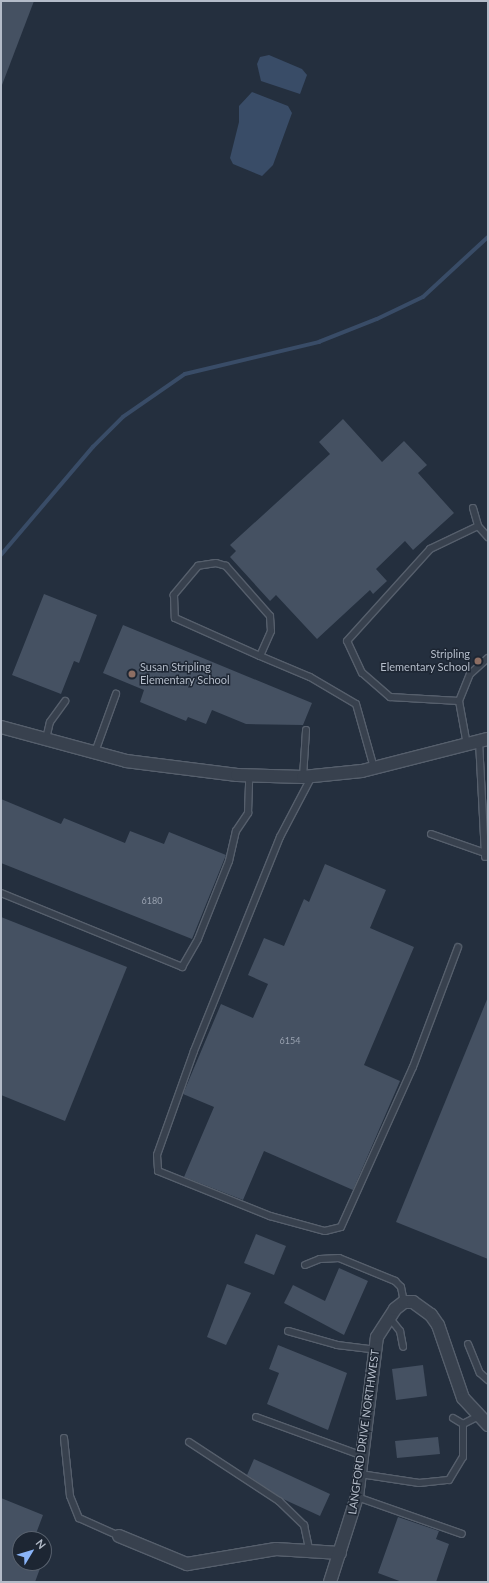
<!DOCTYPE html>
<style>
body{margin:0}
#map{position:relative;width:489px;height:1583px;overflow:hidden;background:#242f3e;font-family:Lato,sans-serif}
div>[style]{position:absolute}
.water>*{inset:0;background:#394c67}
.stream>*{height:3.5px;margin:-1.75px;padding:0 1.75px;transform-origin:1.75px;border-radius:1.75px;background:#394c67}
.building>*{inset:0;background:#455162}
.roads{filter:drop-shadow(1px 0 #565f6c) drop-shadow(-1px 0 #565f6c) drop-shadow(0 1px #565f6c) drop-shadow(0 -1px #565f6c)}
.lane>*{height:6px;margin:-3px;padding:0 3px;transform-origin:3px;border-radius:3px;background:#38414e}
.street>*{height:12px;margin:-6px;padding:0 6px;transform-origin:6px;border-radius:6px;background:#38414e}
.dots>*{width:11px;height:11px;translate:-50% -50%;box-sizing:border-box;border:2px solid #1d2633;border-radius:50%}
span{translate:-50% -50%;white-space:nowrap;text-align:center;line-height:1.15;-webkit-text-stroke:3px #1d2633;paint-order:stroke}
.number-label{font-size:9px;color:#98a1af}
.number-label span{-webkit-text-stroke-width:0}
.poi-label{font-size:11px;color:#b4bcc9}
.right{translate:-100% -50%;text-align:right}
.left{translate:0 -50%;text-align:left}
.street-label{font-size:11px;color:#b4bcc9}
.frame{position:absolute;inset:0;border:2px solid #b4bcc9;pointer-events:none}
.north{position:absolute;left:12px;top:1531px;width:40px;height:40px;box-sizing:border-box;background:#1d2633;border:1px solid #59626f;border-radius:50%;rotate:52deg;font-size:11px;font-weight:700;line-height:16px;text-align:center;color:#b4bcc9}
.north::after{content:'';display:block;margin:auto;width:14px;height:18px;background:#8ab4f8;clip-path:polygon(50% 0,100% 100%,50% 72%,0 100%)}
</style>
<div id="map">
<div class="water">
<div style="clip-path:polygon(269px 55px,302px 69px,307px 75px,300px 94px,261px 81px,257px 64px,260px 57px)"></div>
<div style="clip-path:polygon(252px 92px,288px 106px,292px 113px,273px 165px,262px 176px,233px 164px,230px 158px,239px 122px,239px 106px)"></div>
</div>
<div class="stream">
<div style="left:1px;top:555px;width:142px;rotate:-49.6deg"></div>
<div style="left:93px;top:447px;width:42px;rotate:-45deg"></div>
<div style="left:123px;top:417px;width:75px;rotate:-34.7deg"></div>
<div style="left:185px;top:374px;width:138px;rotate:-13.4deg"></div>
<div style="left:319px;top:342px;width:62px;rotate:-21.6deg"></div>
<div style="left:377px;top:319px;width:51px;rotate:-25.6deg"></div>
<div style="left:423px;top:297px;width:88px;rotate:-42.7deg"></div>
</div>
<div class="building">
<div style="clip-path:polygon(1px 1px,34px 1px,2px 85px,1px 85px)"></div>
<div style="clip-path:polygon(343px 419px,382px 462px,404px 441px,427px 465px,418px 473px,454px 513px,413px 550px,405px 541px,376px 569px,387px 581px,373px 594px,370px 590px,317px 639px,276px 595px,270px 601px,230px 557px,236px 551px,230px 545px,330px 454px,319px 442px)"></div>
<div style="clip-path:polygon(44px 594px,97px 615px,79px 663px,74px 661px,61px 694px,12px 675px)"></div>
<div style="clip-path:polygon(123px 625px,312px 703px,303px 725px,246px 724px,212px 710px,206px 724px,188px 717px,186px 721px,140px 702px,144px 690px,103px 673px)"></div>
<div style="clip-path:polygon(1px 799px,61px 824px,64px 818px,125px 843px,130px 831px,164px 844px,169px 832px,226px 855px,192px 939px,1px 863px)"></div>
<div style="clip-path:polygon(325px 864px,386px 890px,370px 928px,414px 947px,364px 1065px,400px 1081px,353px 1190px,264px 1151px,243px 1200px,184px 1177px,214px 1107px,183px 1094px,221px 1004px,253px 1018px,268px 984px,248px 975px,264px 938px,284px 946px,304px 899px,309px 902px)"></div>
<div style="clip-path:polygon(1px 917px,127px 967px,65px 1121px,1px 1095px)"></div>
<div style="clip-path:polygon(488px 997px,488px 1259px,396px 1222px)"></div>
<div style="clip-path:polygon(256px 1234px,286px 1246px,274px 1275px,244px 1263px)"></div>
<div style="clip-path:polygon(339px 1268px,368px 1281px,344px 1335px,284px 1303px,293px 1285px,325px 1301px)"></div>
<div style="clip-path:polygon(227px 1284px,251px 1293px,226px 1345px,207px 1337px)"></div>
<div style="clip-path:polygon(278px 1345px,347px 1373px,328px 1430px,267px 1404px,279px 1373px,269px 1369px)"></div>
<div style="clip-path:polygon(423px 1365px,427px 1396px,396px 1400px,392px 1369px)"></div>
<div style="clip-path:polygon(438px 1437px,440px 1454px,397px 1458px,395px 1441px)"></div>
<div style="clip-path:polygon(254px 1459px,330px 1494px,320px 1516px,283px 1499px,247px 1475px)"></div>
<div style="clip-path:polygon(1px 1498px,43px 1515px,34px 1539px,20px 1539px,20px 1563px,42px 1563px,35px 1582px,1px 1582px)"></div>
<div style="clip-path:polygon(398px 1517px,439px 1531px,436px 1539px,449px 1544px,436px 1582px,402px 1582px,378px 1573px)"></div>
</div>
<div class="roads">
<div class="lane">
<div style="left:473px;top:508px;width:19px;rotate:74deg"></div>
<div style="left:478px;top:526px;width:15px;rotate:48deg"></div>
<div style="left:260px;top:656px;width:27px;rotate:-66deg"></div>
<div style="left:271px;top:631px;width:15px;rotate:-94deg"></div>
<div style="left:270px;top:616px;width:67px;rotate:-131.3deg"></div>
<div style="left:226px;top:566px;width:10px;rotate:-163deg"></div>
<div style="left:216px;top:563px;width:18px;rotate:171deg"></div>
<div style="left:198px;top:566px;width:38px;rotate:130deg"></div>
<div style="left:174px;top:595px;width:23px;rotate:88deg"></div>
<div style="left:175px;top:618px;width:93px;rotate:24.1deg"></div>
<div style="left:260px;top:656px;width:54px;rotate:22.8deg"></div>
<div style="left:310px;top:677px;width:53px;rotate:30.4deg"></div>
<div style="left:356px;top:704px;width:66px;rotate:74.3deg"></div>
<div style="left:459px;top:701px;width:69px;rotate:-176.7deg"></div>
<div style="left:390px;top:697px;width:37px;rotate:-139deg"></div>
<div style="left:362px;top:673px;width:35px;rotate:-115deg"></div>
<div style="left:347px;top:641px;width:124px;rotate:-47.9deg"></div>
<div style="left:430px;top:549px;width:53px;rotate:-25.6deg"></div>
<div style="left:46px;top:739px;width:17px;rotate:-77deg"></div>
<div style="left:50px;top:722px;width:26px;rotate:-54deg"></div>
<div style="left:479px;top:741px;width:116px;rotate:87deg"></div>
<div style="left:467px;top:745px;width:45px;rotate:-100.3deg"></div>
<div style="left:459px;top:701px;width:29px;rotate:-68deg"></div>
<div style="left:470px;top:674px;width:24px;rotate:-42deg"></div>
<div style="left:95px;top:752px;width:62px;rotate:-70.1deg"></div>
<div style="left:312px;top:776px;width:69px;rotate:117.7deg"></div>
<div style="left:280px;top:837px;width:231px;rotate:111.9deg"></div>
<div style="left:194px;top:1051px;width:110px;rotate:109.6deg"></div>
<div style="left:157px;top:1155px;width:16px;rotate:86deg"></div>
<div style="left:158px;top:1171px;width:121px;rotate:21.9deg"></div>
<div style="left:270px;top:1216px;width:57px;rotate:15.3deg"></div>
<div style="left:325px;top:1231px;width:16px;rotate:-14deg"></div>
<div style="left:341px;top:1227px;width:175px;rotate:-65.8deg"></div>
<div style="left:413px;top:1067px;width:128px;rotate:-69.4deg"></div>
<div style="left:303px;top:777px;width:47px;rotate:-86.3deg"></div>
<div style="left:431px;top:834px;width:57px;rotate:19.4deg"></div>
<div style="left:1px;top:893px;width:196px;rotate:22.2deg"></div>
<div style="left:182px;top:967px;width:32px;rotate:-60deg"></div>
<div style="left:198px;top:939px;width:84px;rotate:-68.3deg"></div>
<div style="left:229px;top:861px;width:31px;rotate:-77deg"></div>
<div style="left:236px;top:831px;width:22px;rotate:-56deg"></div>
<div style="left:248px;top:813px;width:38px;rotate:-88deg"></div>
<div style="left:305px;top:1265px;width:16px;rotate:-22deg"></div>
<div style="left:320px;top:1259px;width:19px;rotate:-3deg"></div>
<div style="left:339px;top:1258px;width:61px;rotate:22.3deg"></div>
<div style="left:395px;top:1281px;width:8px;rotate:45deg"></div>
<div style="left:401px;top:1287px;width:15px;rotate:79deg"></div>
<div style="left:389px;top:1317px;width:18px;rotate:52deg"></div>
<div style="left:400px;top:1331px;width:16px;rotate:79deg"></div>
<div style="left:288px;top:1331px;width:51px;rotate:15.9deg"></div>
<div style="left:337px;top:1345px;width:38px;rotate:7deg"></div>
<div style="left:468px;top:1344px;width:31px;rotate:68deg"></div>
<div style="left:480px;top:1373px;width:11px;rotate:41deg"></div>
<div style="left:256px;top:1417px;width:114px;rotate:20deg"></div>
<div style="left:453px;top:1418px;width:12px;rotate:31deg"></div>
<div style="left:463px;top:1424px;width:16px;rotate:-27deg"></div>
<div style="left:64px;top:1438px;width:58px;rotate:84.1deg"></div>
<div style="left:70px;top:1496px;width:24px;rotate:68deg"></div>
<div style="left:79px;top:1518px;width:44px;rotate:24.2deg"></div>
<div style="left:189px;top:1442px;width:108px;rotate:33.2deg"></div>
<div style="left:279px;top:1501px;width:35px;rotate:44deg"></div>
<div style="left:304px;top:1525px;width:25px;rotate:78deg"></div>
<div style="left:360px;top:1474px;width:60px;rotate:8.7deg"></div>
<div style="left:419px;top:1483px;width:30px;rotate:-6deg"></div>
<div style="left:449px;top:1480px;width:27px;rotate:-59deg"></div>
<div style="left:463px;top:1457px;width:33px;rotate:-90deg"></div>
<div style="left:357px;top:1497px;width:111px;rotate:19.4deg"></div>
</div>
<div class="street">
<div style="left:1px;top:727px;width:130px;rotate:15.2deg"></div>
<div style="left:126px;top:761px;width:112px;rotate:7.2deg"></div>
<div style="left:237px;top:775px;width:66px;rotate:1.7deg"></div>
<div style="left:303px;top:777px;width:59px;rotate:-5.8deg"></div>
<div style="left:362px;top:771px;width:130px;rotate:-14.3deg"></div>
<div style="left:119px;top:1536px;width:74px;rotate:22.4deg"></div>
<div style="left:187px;top:1564px;width:90px;rotate:-9.6deg"></div>
<div style="left:276px;top:1549px;width:64px;rotate:3.6deg"></div>
<div style="left:330px;top:1582px;width:89px;rotate:-72.4deg"></div>
<div style="left:357px;top:1497px;width:161px;rotate:-82.9deg"></div>
<div style="left:377px;top:1337px;width:33px;rotate:-57deg"></div>
<div style="left:395px;top:1309px;width:11px;rotate:-38deg"></div>
<div style="left:404px;top:1302px;width:9px"></div>
<div style="left:413px;top:1302px;width:22px;rotate:36deg"></div>
<div style="left:431px;top:1315px;width:12px;rotate:55deg"></div>
<div style="left:438px;top:1325px;width:77px;rotate:71.1deg"></div>
<div style="left:463px;top:1398px;width:37px;rotate:47deg"></div>
</div>
</div>
<div class="dots">
<div style="left:478px;top:661px;background:#8d6e63"></div>
<div style="left:132px;top:674px;background:#8d6e63"></div>
</div>
<div class="number-label">
<span style="left:152px;top:901px">6180</span>
<span style="left:290px;top:1041px">6154</span>
</div>
<div class="poi-label">
<span class="right" style="left:470px;top:661px">Stripling<br>Elementary School</span>
<span class="left" style="left:140px;top:674px">Susan Stripling<br>Elementary School</span>
</div>
<div class="street-label">
<span style="left:364px;top:1432px;rotate:-82deg">LANGFORD DRIVE NORTHWEST</span>
</div>
<div class="frame"></div>
<div class="north">N</div>
</div>
